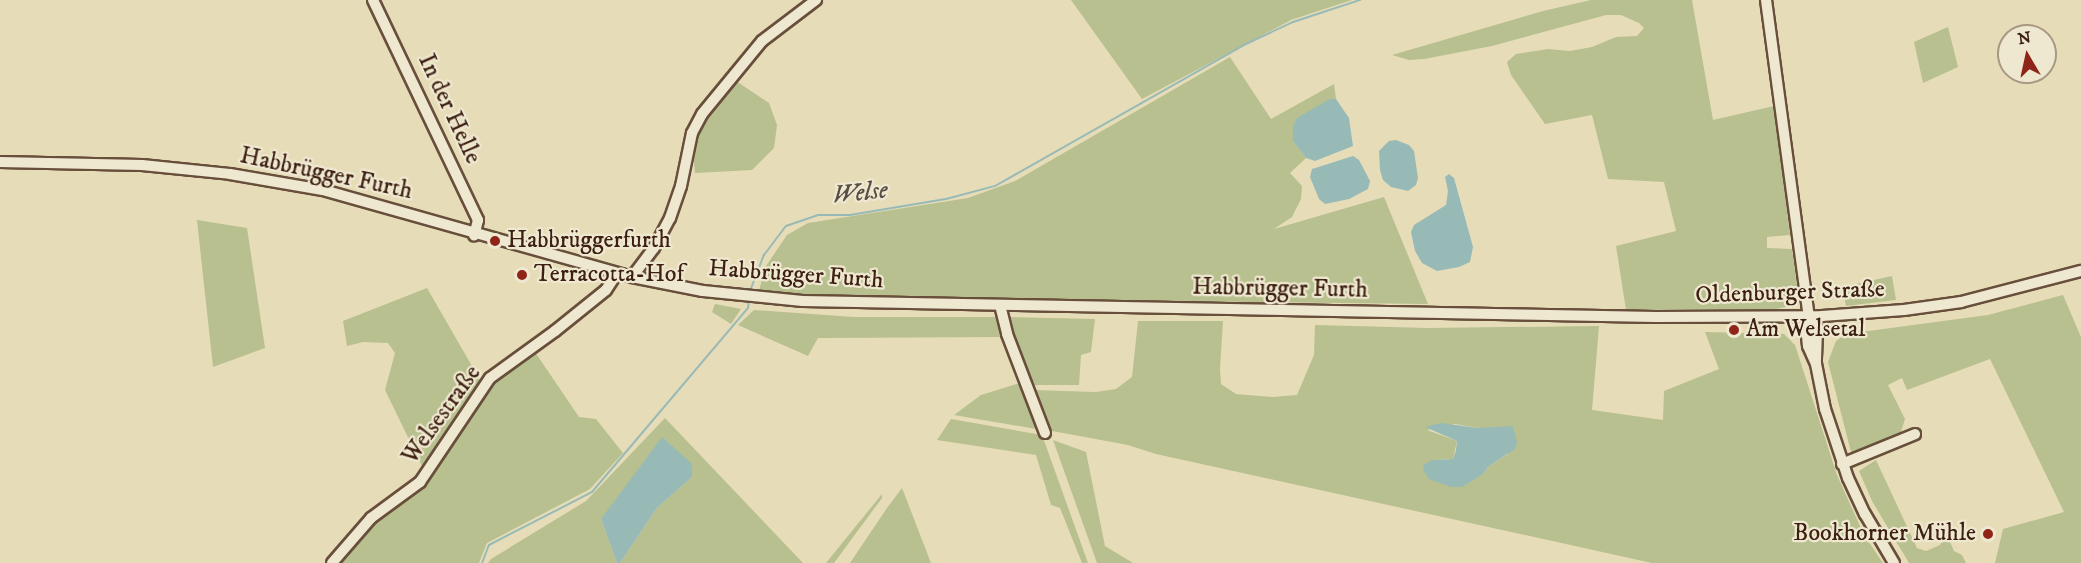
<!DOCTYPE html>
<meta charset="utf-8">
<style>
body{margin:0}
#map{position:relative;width:2081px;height:563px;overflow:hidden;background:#e7dcb8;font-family:"IM FELL DW Pica",serif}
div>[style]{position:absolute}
.green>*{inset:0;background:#b7c08e}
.water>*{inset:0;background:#98bab7}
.stream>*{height:2px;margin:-1px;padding:0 1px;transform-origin:1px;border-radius:1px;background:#98bab7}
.roads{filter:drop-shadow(2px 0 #684f3b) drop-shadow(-2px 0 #684f3b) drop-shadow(0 2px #684f3b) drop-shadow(0 -2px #684f3b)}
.minor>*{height:10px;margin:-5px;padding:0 5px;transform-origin:5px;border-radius:5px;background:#efe8d1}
.dots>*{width:16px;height:16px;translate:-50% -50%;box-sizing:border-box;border:3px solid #efe8d1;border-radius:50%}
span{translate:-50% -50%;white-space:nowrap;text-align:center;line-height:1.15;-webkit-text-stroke:4.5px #efe8d1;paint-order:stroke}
.street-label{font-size:24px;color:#3d2011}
.poi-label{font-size:24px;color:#3d2011}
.left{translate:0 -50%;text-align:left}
.right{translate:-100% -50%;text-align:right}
.water-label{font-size:26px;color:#584e43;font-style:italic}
.north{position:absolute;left:1997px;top:24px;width:60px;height:60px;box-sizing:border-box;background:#efe8d1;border:2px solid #a89884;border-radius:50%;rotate:351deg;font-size:16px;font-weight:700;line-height:24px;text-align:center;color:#3d2011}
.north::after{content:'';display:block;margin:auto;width:21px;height:27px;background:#8f2418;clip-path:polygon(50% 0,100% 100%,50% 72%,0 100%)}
</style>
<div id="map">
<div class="green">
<div style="clip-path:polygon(1071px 0,1352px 0,1291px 20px,1142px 99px)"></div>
<div style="clip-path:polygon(1591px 0,1692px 0,1713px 120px,1774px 106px,1790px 235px,1767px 237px,1767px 248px,1792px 249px,1798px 293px,1797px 305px,1776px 309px,1626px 310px,1616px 246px,1676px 231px,1664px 182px,1608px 179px,1592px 115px,1545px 124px,1511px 75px,1507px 62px,1516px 54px,1548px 49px,1570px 51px,1592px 47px,1616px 37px,1637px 36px,1644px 28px,1639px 23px,1621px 15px,1606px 15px,1492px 46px,1424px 59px,1409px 60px,1392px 55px,1543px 11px)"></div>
<div style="clip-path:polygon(1948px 27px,1958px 67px,1923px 83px,1914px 42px)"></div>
<div style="clip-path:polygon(1230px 57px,1271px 119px,1334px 84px,1336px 99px,1330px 99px,1293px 141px,1306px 158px,1290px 173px,1302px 186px,1301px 199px,1292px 217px,1274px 229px,1384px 197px,1428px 304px,812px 297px,759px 292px,764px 269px,787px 235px,808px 223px,968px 198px,1015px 181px)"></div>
<div style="clip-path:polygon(736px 81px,769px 103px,777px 125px,774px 148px,752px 170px,695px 173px,692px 140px,706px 108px)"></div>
<div style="clip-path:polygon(197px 220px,247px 228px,265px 348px,213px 367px)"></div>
<div style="clip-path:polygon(1892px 276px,1896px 300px,1846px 306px,1842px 287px)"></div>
<div style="clip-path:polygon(427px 288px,480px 380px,422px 466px,385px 390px,395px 353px,388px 343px,363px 342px,347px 346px,343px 321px)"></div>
<div style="clip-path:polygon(2063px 295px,2081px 337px,2081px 563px,1995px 563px,2003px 529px,2064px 512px,1990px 359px,1907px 390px,1902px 378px,1888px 385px,1905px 419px,1900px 435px,1868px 450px,1851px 452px,1828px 362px,1836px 341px,1846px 334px,1988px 315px)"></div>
<div style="clip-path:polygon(715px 304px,741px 309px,731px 324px,712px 312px)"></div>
<div style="clip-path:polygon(754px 310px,854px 317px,997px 317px,1004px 337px,818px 338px,808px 356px,738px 325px)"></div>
<div style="clip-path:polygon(1008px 317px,1095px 319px,1091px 352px,1081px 355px,1079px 385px,1029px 385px,1009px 332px)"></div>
<div style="clip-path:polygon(evenodd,1138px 321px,1223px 321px,1220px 369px,1221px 384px,1236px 394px,1273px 397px,1297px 395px,1314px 355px,1315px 325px,1428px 328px,1599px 326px,1592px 410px,1663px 420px,1664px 391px,1719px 369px,1705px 332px,1784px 334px,1795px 345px,1837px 475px,1864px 535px,1883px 563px,1652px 563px,1156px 454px,1128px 445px,1047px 430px,1032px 390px,1096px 392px,1116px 389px,1132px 377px,1138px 321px,1455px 424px,1478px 428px,1508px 454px,1489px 466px,1483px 474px,1432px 460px,1453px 459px,1457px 441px,1427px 430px,1455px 424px)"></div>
<div style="clip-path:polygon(535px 352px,579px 417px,596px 419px,623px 453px,590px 489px,487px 543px,479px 563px,340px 563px,374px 522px,422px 487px,487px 385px)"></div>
<div style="clip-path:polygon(1023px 382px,1042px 430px,954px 415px,981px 395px)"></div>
<div style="clip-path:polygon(665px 418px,803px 563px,620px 563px,657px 508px,692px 477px,601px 519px,617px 563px,488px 563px,491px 559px,586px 501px)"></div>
<div style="clip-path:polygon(951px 419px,1042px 435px,1088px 563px,1082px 563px,1060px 508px,1051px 505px,1036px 455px,937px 440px)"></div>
<div style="clip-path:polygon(1053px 440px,1086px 452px,1105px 546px,1133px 563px,1097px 563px)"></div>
<div style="clip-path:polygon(1876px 460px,1917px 548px,1926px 551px,1940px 545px,1947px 535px,1954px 551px,1962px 555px,1966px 563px,1909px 563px,1872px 501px,1859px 471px)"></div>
<div style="clip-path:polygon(902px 488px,931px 563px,850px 563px,887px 508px)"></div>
<div style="clip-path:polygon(882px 494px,882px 498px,834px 563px,826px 563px)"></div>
</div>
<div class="water">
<div style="clip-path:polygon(1330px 99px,1336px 99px,1349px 118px,1353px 146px,1315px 161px,1306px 158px,1293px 141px,1293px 126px,1297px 118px)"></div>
<div style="clip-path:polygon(1396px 140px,1409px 145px,1414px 151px,1418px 178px,1416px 185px,1408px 191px,1391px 187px,1383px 180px,1380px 170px,1379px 151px,1389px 141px)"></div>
<div style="clip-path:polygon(1353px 156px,1359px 160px,1370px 181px,1368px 189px,1349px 199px,1325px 204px,1319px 199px,1310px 177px,1312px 169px)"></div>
<div style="clip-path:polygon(1449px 174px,1454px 178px,1473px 247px,1470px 262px,1459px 267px,1437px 271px,1422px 263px,1415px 251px,1411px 232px,1414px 225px,1446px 205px,1448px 191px,1445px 177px)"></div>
<div style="clip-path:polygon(1441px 423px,1478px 428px,1513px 426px,1517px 443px,1515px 449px,1489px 466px,1483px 474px,1462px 487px,1451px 487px,1429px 479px,1424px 471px,1423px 465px,1432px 460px,1453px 459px,1456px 450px,1457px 441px,1425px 427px)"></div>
<div style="clip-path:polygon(662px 437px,692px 464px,692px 477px,657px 508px,620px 563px,617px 563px,601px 519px)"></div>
</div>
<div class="stream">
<div style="left:750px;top:291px;width:39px;rotate:-69deg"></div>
<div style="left:764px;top:255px;width:36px;rotate:-53deg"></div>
<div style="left:786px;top:226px;width:34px;rotate:-19deg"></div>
<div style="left:818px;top:215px;width:32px"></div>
<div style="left:850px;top:215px;width:97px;rotate:-9.5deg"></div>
<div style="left:946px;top:199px;width:51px;rotate:-14.9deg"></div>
<div style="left:995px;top:186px;width:288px;rotate:-29.5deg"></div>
<div style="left:1246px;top:44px;width:52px;rotate:-25.1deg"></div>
<div style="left:1293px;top:22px;width:71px;rotate:-18.2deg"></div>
<div style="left:482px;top:563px;width:19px;rotate:-69deg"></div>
<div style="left:489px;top:545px;width:116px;rotate:-27.2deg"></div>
<div style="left:592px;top:492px;width:241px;rotate:-49.7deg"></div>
<div style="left:748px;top:308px;width:8px;rotate:-83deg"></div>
</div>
<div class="roads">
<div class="minor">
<div style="left:373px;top:0;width:244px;rotate:64.5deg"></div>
<div style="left:478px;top:220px;width:16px;rotate:104deg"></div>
<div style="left:1766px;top:0;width:320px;rotate:82.3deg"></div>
<div style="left:1809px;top:317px;width:10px;rotate:107deg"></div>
<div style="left:1806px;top:327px;width:19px;rotate:84deg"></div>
<div style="left:1808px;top:346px;width:20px;rotate:66deg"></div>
<div style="left:1816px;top:364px;width:46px;rotate:78.7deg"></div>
<div style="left:1825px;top:409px;width:73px;rotate:71.6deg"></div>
<div style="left:1848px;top:478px;width:40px;rotate:65deg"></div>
<div style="left:1865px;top:514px;width:57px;rotate:59.4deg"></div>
<div style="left:0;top:162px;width:142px;rotate:1.2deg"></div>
<div style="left:142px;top:165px;width:88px;rotate:5.8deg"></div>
<div style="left:230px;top:174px;width:94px;rotate:9.8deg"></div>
<div style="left:323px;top:190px;width:321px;rotate:15.7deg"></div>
<div style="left:632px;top:277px;width:72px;rotate:11.2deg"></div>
<div style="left:703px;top:291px;width:100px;rotate:5.7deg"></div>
<div style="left:803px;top:301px;width:853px;rotate:1.07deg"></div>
<div style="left:1656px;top:317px;width:166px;rotate:-0.3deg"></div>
<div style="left:1822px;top:316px;width:82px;rotate:-4.2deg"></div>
<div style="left:1904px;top:310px;width:58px;rotate:-8deg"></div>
<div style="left:1961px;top:302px;width:124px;rotate:-14.5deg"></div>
<div style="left:632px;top:277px;width:36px;rotate:-53deg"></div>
<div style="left:654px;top:248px;width:34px;rotate:-62deg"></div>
<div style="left:670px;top:218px;width:34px;rotate:-71deg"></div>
<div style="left:681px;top:186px;width:54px;rotate:-78.3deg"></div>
<div style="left:692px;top:133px;width:21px;rotate:-62deg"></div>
<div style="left:702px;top:114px;width:94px;rotate:-50.6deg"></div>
<div style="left:762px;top:41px;width:68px;rotate:-37.2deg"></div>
<div style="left:1000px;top:305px;width:30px;rotate:76deg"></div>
<div style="left:1007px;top:334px;width:106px;rotate:69deg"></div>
<div style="left:1809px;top:317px;width:15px;rotate:58deg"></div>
<div style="left:1817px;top:330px;width:31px;rotate:92deg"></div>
<div style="left:1842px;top:464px;width:79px;rotate:-22.3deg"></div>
<div style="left:332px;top:563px;width:60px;rotate:-49.1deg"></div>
<div style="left:371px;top:518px;width:61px;rotate:-36.3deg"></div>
<div style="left:420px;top:482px;width:125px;rotate:-56.1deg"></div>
<div style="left:490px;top:378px;width:80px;rotate:-35.9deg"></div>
<div style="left:555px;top:331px;width:65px;rotate:-38.8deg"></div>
<div style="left:606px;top:290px;width:20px;rotate:-57deg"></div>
</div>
</div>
<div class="dots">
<div style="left:495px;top:241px;background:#8f2418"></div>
<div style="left:522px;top:275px;background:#8f2418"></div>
<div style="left:1734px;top:330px;background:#8f2418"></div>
<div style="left:1988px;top:534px;background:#8f2418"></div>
</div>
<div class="street-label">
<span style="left:449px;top:109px;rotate:65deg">In der Helle</span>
<span style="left:326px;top:174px;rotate:12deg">Habbrügger Furth</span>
<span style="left:796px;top:275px;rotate:4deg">Habbrügger Furth</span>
<span style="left:1280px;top:289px;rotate:1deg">Habbrügger Furth</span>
<span style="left:1790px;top:293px;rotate:-2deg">Oldenburger Straße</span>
<span style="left:442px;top:415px;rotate:-54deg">Welsestraße</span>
</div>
<div class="poi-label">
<span class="left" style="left:507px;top:241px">Habbrüggerfurth</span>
<span class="left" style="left:534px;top:275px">Terracotta-Hof</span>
<span class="left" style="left:1746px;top:330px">Am Welsetal</span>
<span class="right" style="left:1976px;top:534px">Bookhorner Mühle</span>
</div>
<div class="water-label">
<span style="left:860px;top:193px;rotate:-6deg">Welse</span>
</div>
<div class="north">N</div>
</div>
